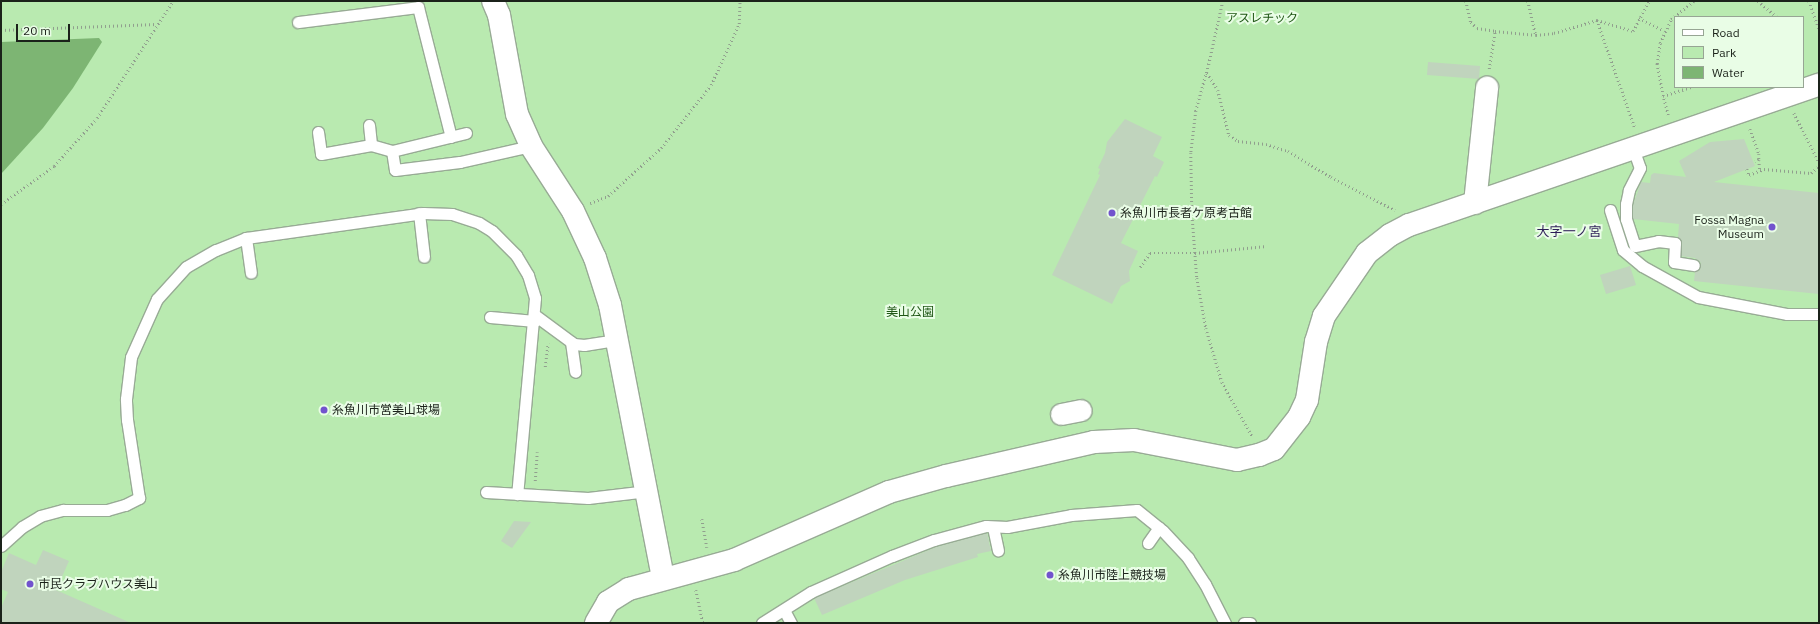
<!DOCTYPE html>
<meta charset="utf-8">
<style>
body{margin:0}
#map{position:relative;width:1820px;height:624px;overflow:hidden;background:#dcf0d8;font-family:"IBM Plex Sans","Noto Sans JP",sans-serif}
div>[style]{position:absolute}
.green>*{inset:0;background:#b9eab0}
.water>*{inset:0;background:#7db573}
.building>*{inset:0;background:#c0d4bd}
.path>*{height:2.5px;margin-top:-1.25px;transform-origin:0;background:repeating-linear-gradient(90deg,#919f8e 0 1px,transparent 0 4px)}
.roads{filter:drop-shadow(1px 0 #98ab95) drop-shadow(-1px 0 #98ab95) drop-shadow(0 1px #98ab95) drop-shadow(0 -1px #98ab95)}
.service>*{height:11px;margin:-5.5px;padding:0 5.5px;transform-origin:5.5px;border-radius:5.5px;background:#fff}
.minor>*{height:21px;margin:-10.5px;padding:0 10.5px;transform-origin:10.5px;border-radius:10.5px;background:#fff}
.tertiary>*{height:22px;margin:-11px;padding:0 11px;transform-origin:11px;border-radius:11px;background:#fff}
.dots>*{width:11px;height:11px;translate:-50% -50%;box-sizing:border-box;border:2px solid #e9fde6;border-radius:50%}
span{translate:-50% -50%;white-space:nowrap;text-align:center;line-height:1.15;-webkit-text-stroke:4px #e9fde6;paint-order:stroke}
.park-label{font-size:12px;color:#1f5615}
.poi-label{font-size:12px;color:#1b221a}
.left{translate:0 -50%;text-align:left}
.right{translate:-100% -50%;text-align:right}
.neighbourhood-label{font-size:13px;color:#2c1d57}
.frame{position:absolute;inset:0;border:2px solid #1b221a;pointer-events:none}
.legend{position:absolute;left:1674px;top:16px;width:130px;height:72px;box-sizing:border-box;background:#e9fde6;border:1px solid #97a594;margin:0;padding:5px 7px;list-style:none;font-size:12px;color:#1b221a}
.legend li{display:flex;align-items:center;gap:8px;height:20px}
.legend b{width:20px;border:1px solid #97a594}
.scale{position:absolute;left:16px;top:24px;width:54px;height:18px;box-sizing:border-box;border:2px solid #1b221a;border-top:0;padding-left:5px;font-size:12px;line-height:14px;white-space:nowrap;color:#1b221a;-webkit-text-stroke:3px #e9fde6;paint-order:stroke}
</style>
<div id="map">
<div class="green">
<div style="clip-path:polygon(evenodd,1px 1px,1819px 1px,1819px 623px,1px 623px,1px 1px,1675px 17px,1803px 17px,1803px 87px,1675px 87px,1675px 17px)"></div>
</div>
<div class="water">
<div style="clip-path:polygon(99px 38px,102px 42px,73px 88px,43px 128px,1px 174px,1px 42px)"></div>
</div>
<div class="building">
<div style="clip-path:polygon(1428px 62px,1480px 66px,1479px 79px,1427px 75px)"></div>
<div style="clip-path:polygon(1125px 119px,1162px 137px,1153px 156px,1164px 162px,1157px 177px,1155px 176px,1121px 243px,1138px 251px,1129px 271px,1130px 281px,1121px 286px,1112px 304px,1052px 275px,1100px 175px,1098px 174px,1100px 169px,1098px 168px,1105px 153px,1107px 142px)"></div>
<div style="clip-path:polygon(1744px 139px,1755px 166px,1714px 182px,1819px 193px,1819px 294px,1694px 281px,1695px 272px,1700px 269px,1701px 263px,1695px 258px,1681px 256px,1682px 243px,1678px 237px,1679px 224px,1633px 219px,1633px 205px,1641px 182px,1650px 183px,1651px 175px,1654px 173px,1686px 177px,1679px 161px,1710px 142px)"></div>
<div style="clip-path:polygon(1630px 266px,1636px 285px,1606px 294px,1600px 275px)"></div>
<div style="clip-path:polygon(514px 521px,531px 522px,512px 548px,501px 541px)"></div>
<div style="clip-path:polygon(987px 533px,991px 551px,977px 554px,978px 557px,905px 580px,822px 615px,814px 598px,936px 547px)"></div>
<div style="clip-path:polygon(43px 550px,69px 561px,56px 590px,131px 623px,1px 623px,1px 608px,8px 592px,1px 589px,1px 572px,9px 553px,36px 565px)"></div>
</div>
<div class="path">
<div style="left:1223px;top:1px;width:65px;rotate:102.5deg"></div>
<div style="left:1209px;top:64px;width:49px;rotate:105.5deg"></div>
<div style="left:1196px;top:111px;width:42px;rotate:96.8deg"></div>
<div style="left:1191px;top:153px;width:59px;rotate:89deg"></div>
<div style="left:1192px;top:212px;width:66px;rotate:85.7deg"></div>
<div style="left:1197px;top:278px;width:51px;rotate:79.8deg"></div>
<div style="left:1206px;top:328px;width:56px;rotate:73.5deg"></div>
<div style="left:1222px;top:382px;width:62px;rotate:60.9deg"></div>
<div style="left:1466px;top:1px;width:22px;rotate:77deg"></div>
<div style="left:1471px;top:22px;width:8px;rotate:45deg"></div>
<div style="left:1477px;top:28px;width:18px;rotate:9deg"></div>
<div style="left:1495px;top:31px;width:41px;rotate:5.6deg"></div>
<div style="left:1536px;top:35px;width:18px;rotate:-6deg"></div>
<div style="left:1554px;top:33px;width:45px;rotate:-16.8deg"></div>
<div style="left:1597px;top:20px;width:114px;rotate:70.6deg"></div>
<div style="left:1528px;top:1px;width:35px;rotate:77deg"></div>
<div style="left:1758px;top:1px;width:25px;rotate:40deg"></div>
<div style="left:1809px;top:1px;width:30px;rotate:70deg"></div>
<div style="left:1639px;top:18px;width:28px;rotate:27deg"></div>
<div style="left:1597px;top:20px;width:38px;rotate:17deg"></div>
<div style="left:1633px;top:31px;width:34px;rotate:-62deg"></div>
<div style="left:1px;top:30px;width:156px;rotate:-2.2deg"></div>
<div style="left:1489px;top:69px;width:38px;rotate:-81deg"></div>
<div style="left:1207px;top:73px;width:20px;rotate:57deg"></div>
<div style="left:1218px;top:90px;width:46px;rotate:76.3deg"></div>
<div style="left:1229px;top:135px;width:11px;rotate:34deg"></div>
<div style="left:1238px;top:141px;width:28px;rotate:6deg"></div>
<div style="left:1266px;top:144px;width:23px;rotate:18deg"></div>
<div style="left:1288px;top:151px;width:50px;rotate:31.2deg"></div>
<div style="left:1331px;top:177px;width:72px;rotate:27.3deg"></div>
<div style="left:1663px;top:96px;width:33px;rotate:-101deg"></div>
<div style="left:1657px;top:64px;width:21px;rotate:-82deg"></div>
<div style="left:1660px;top:43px;width:26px;rotate:-65deg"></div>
<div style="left:1671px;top:19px;width:29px;rotate:-38deg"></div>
<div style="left:1794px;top:113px;width:55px;rotate:63deg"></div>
<div style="left:1668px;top:115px;width:20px;rotate:-105deg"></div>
<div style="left:1663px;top:96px;width:29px;rotate:-18deg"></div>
<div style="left:1750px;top:129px;width:27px;rotate:70deg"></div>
<div style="left:1759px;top:154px;width:6px;rotate:90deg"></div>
<div style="left:1759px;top:160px;width:4px;rotate:153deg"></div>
<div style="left:1759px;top:160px;width:11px;rotate:85deg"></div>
<div style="left:1747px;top:169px;width:6px;rotate:72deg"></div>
<div style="left:1749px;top:175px;width:16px;rotate:-22deg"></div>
<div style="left:1764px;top:169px;width:47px;rotate:4.9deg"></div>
<div style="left:1811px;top:173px;width:11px;rotate:-41deg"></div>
<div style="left:590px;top:203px;width:19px;rotate:-21deg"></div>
<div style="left:608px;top:196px;width:72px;rotate:-42.2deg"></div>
<div style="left:661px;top:148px;width:80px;rotate:-51.6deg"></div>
<div style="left:711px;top:85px;width:67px;rotate:-65.3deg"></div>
<div style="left:739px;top:24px;width:23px;rotate:-88deg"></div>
<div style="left:1px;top:204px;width:65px;rotate:-35.6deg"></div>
<div style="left:54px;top:166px;width:64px;rotate:-48.1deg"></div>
<div style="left:97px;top:118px;width:140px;rotate:-57deg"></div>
<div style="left:1140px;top:267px;width:17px;rotate:-54deg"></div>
<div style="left:1150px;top:253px;width:45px"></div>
<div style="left:1195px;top:253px;width:72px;rotate:-5.6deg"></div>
<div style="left:545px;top:367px;width:24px;rotate:-83deg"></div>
<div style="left:535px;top:481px;width:29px;rotate:-86deg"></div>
<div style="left:702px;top:519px;width:29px;rotate:80deg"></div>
<div style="left:696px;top:590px;width:34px;rotate:78deg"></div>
</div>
<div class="roads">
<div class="service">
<div style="left:298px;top:22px;width:121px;rotate:-7.1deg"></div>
<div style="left:418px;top:7px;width:134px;rotate:75.8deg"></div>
<div style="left:369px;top:125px;width:20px;rotate:84deg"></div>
<div style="left:371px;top:145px;width:22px;rotate:16deg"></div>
<div style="left:318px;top:132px;width:22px;rotate:82deg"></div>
<div style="left:321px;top:154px;width:51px;rotate:-10.2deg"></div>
<div style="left:466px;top:133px;width:76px;rotate:166.3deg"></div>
<div style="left:392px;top:151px;width:19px;rotate:81deg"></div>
<div style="left:395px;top:170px;width:65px;rotate:-7deg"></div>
<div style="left:460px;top:162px;width:73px;rotate:-12.7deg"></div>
<div style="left:1633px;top:148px;width:21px;rotate:71deg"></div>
<div style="left:1640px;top:168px;width:25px;rotate:117deg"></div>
<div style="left:1629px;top:190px;width:14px;rotate:102deg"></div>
<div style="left:1626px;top:204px;width:15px;rotate:90deg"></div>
<div style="left:1626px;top:219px;width:28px;rotate:72deg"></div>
<div style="left:1635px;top:246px;width:24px;rotate:-12deg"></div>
<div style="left:1658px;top:241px;width:17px;rotate:7deg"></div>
<div style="left:1675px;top:243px;width:19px;rotate:93deg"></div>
<div style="left:1674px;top:262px;width:20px;rotate:9deg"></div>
<div style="left:1610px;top:210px;width:42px;rotate:72deg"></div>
<div style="left:1623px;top:250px;width:25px;rotate:40deg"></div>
<div style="left:1642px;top:266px;width:64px;rotate:29deg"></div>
<div style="left:1698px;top:297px;width:91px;rotate:10.8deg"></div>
<div style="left:1787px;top:314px;width:32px"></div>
<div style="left:419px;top:213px;width:44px;rotate:83.5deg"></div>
<div style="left:246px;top:238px;width:35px;rotate:82deg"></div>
<div style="left:536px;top:316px;width:47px;rotate:36.4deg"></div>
<div style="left:574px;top:344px;width:10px;rotate:6deg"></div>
<div style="left:584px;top:345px;width:33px;rotate:-9deg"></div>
<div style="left:490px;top:317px;width:45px;rotate:5.1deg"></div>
<div style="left:571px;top:342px;width:30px;rotate:82deg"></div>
<div style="left:486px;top:492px;width:102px;rotate:3.4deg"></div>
<div style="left:588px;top:498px;width:60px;rotate:-6.7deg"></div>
<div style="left:993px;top:527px;width:24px;rotate:78deg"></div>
<div style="left:1148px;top:543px;width:19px;rotate:-55deg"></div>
<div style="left:1px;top:546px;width:28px;rotate:-42deg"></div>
<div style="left:22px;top:527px;width:21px;rotate:-31deg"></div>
<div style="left:40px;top:516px;width:24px;rotate:-15deg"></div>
<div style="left:63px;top:510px;width:44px"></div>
<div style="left:107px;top:510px;width:19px;rotate:-16deg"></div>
<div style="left:125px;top:505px;width:16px;rotate:-27deg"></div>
<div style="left:139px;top:498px;width:79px;rotate:-98.7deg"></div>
<div style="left:127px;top:420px;width:21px;rotate:-93deg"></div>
<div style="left:126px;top:399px;width:42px;rotate:-83.2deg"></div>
<div style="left:131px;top:357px;width:64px;rotate:-65.9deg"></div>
<div style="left:157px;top:299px;width:43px;rotate:-47.8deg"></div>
<div style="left:186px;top:267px;width:34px;rotate:-30deg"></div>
<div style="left:216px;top:250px;width:32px;rotate:-22deg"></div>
<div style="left:246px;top:238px;width:179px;rotate:-8deg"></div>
<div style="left:423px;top:213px;width:29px;rotate:2deg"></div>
<div style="left:452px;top:214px;width:28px;rotate:18deg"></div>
<div style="left:479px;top:223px;width:15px;rotate:32deg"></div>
<div style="left:492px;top:231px;width:34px;rotate:45deg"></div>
<div style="left:516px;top:255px;width:23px;rotate:59deg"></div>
<div style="left:528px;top:275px;width:24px;rotate:73deg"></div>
<div style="left:535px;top:298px;width:197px;rotate:95.2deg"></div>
<div style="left:784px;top:610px;width:15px;rotate:62deg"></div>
<div style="left:762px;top:623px;width:58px;rotate:-32.3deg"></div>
<div style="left:811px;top:592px;width:89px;rotate:-24deg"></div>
<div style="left:892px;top:556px;width:45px;rotate:-20.9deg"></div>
<div style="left:934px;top:540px;width:54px;rotate:-15.1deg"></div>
<div style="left:986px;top:526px;width:21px;rotate:3deg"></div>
<div style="left:1007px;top:527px;width:65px;rotate:-10.6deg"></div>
<div style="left:1071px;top:515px;width:66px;rotate:-4.3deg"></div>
<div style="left:1137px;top:510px;width:33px;rotate:39deg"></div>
<div style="left:1163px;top:531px;width:37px;rotate:47deg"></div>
<div style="left:1188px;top:558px;width:31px;rotate:57deg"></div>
<div style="left:1205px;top:584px;width:44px;rotate:62.9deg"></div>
<div style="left:1244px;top:623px;width:6px"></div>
</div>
<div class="minor">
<div style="left:1061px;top:414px;width:20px;rotate:-11deg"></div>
</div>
<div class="tertiary">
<div style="left:493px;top:1px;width:15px;rotate:67deg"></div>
<div style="left:499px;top:15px;width:101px;rotate:79.7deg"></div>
<div style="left:517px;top:114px;width:35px;rotate:66deg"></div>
<div style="left:531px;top:146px;width:77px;rotate:57.1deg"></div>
<div style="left:573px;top:211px;width:52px;rotate:64.9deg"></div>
<div style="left:595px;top:258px;width:49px;rotate:72.3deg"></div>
<div style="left:610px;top:305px;width:277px;rotate:79deg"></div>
<div style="left:1475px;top:203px;width:116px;rotate:-84deg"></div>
<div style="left:596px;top:623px;width:24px;rotate:-60deg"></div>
<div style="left:608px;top:602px;width:25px;rotate:-32deg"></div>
<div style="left:629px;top:589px;width:109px;rotate:-15.4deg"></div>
<div style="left:734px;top:560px;width:169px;rotate:-23.7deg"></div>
<div style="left:889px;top:492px;width:59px;rotate:-15.7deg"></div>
<div style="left:946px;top:476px;width:152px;rotate:-12.9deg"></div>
<div style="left:1094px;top:442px;width:40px;rotate:-2.9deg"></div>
<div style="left:1134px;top:440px;width:105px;rotate:11deg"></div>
<div style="left:1237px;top:460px;width:23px;rotate:-13deg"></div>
<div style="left:1259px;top:455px;width:16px;rotate:-22deg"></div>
<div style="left:1274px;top:449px;width:41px;rotate:-52deg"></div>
<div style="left:1299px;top:417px;width:19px;rotate:-65deg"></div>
<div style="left:1307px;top:400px;width:59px;rotate:-81.2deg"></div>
<div style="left:1316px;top:342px;width:27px;rotate:-73deg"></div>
<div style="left:1324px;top:316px;width:76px;rotate:-55.7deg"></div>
<div style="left:1367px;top:253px;width:29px;rotate:-38deg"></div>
<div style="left:1390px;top:235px;width:21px;rotate:-28deg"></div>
<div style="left:1409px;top:225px;width:433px;rotate:-18.9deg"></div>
</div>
</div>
<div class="dots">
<div style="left:1112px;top:213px;background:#7253cd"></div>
<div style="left:1772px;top:227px;background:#7253cd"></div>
<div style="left:324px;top:410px;background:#7253cd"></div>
<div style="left:1050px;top:575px;background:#7253cd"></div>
<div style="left:30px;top:584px;background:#7253cd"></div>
</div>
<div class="park-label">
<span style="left:1262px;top:18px">アスレチック</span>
<span style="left:910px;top:312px">美山公園</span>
</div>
<div class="poi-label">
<span class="left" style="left:1120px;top:213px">糸魚川市長者ケ原考古館</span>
<span class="right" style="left:1764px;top:227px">Fossa Magna<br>Museum</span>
<span class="left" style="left:332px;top:410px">糸魚川市営美山球場</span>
<span class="left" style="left:1058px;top:575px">糸魚川市陸上競技場</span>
<span class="left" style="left:38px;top:584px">市民クラブハウス美山</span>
</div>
<div class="neighbourhood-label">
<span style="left:1569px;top:232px">大字一ノ宮</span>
</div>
<div class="frame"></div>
<ul class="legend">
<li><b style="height:5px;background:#fff"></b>Road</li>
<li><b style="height:11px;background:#b9eab0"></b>Park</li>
<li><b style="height:11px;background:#7db573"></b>Water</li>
</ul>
<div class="scale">20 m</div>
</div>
